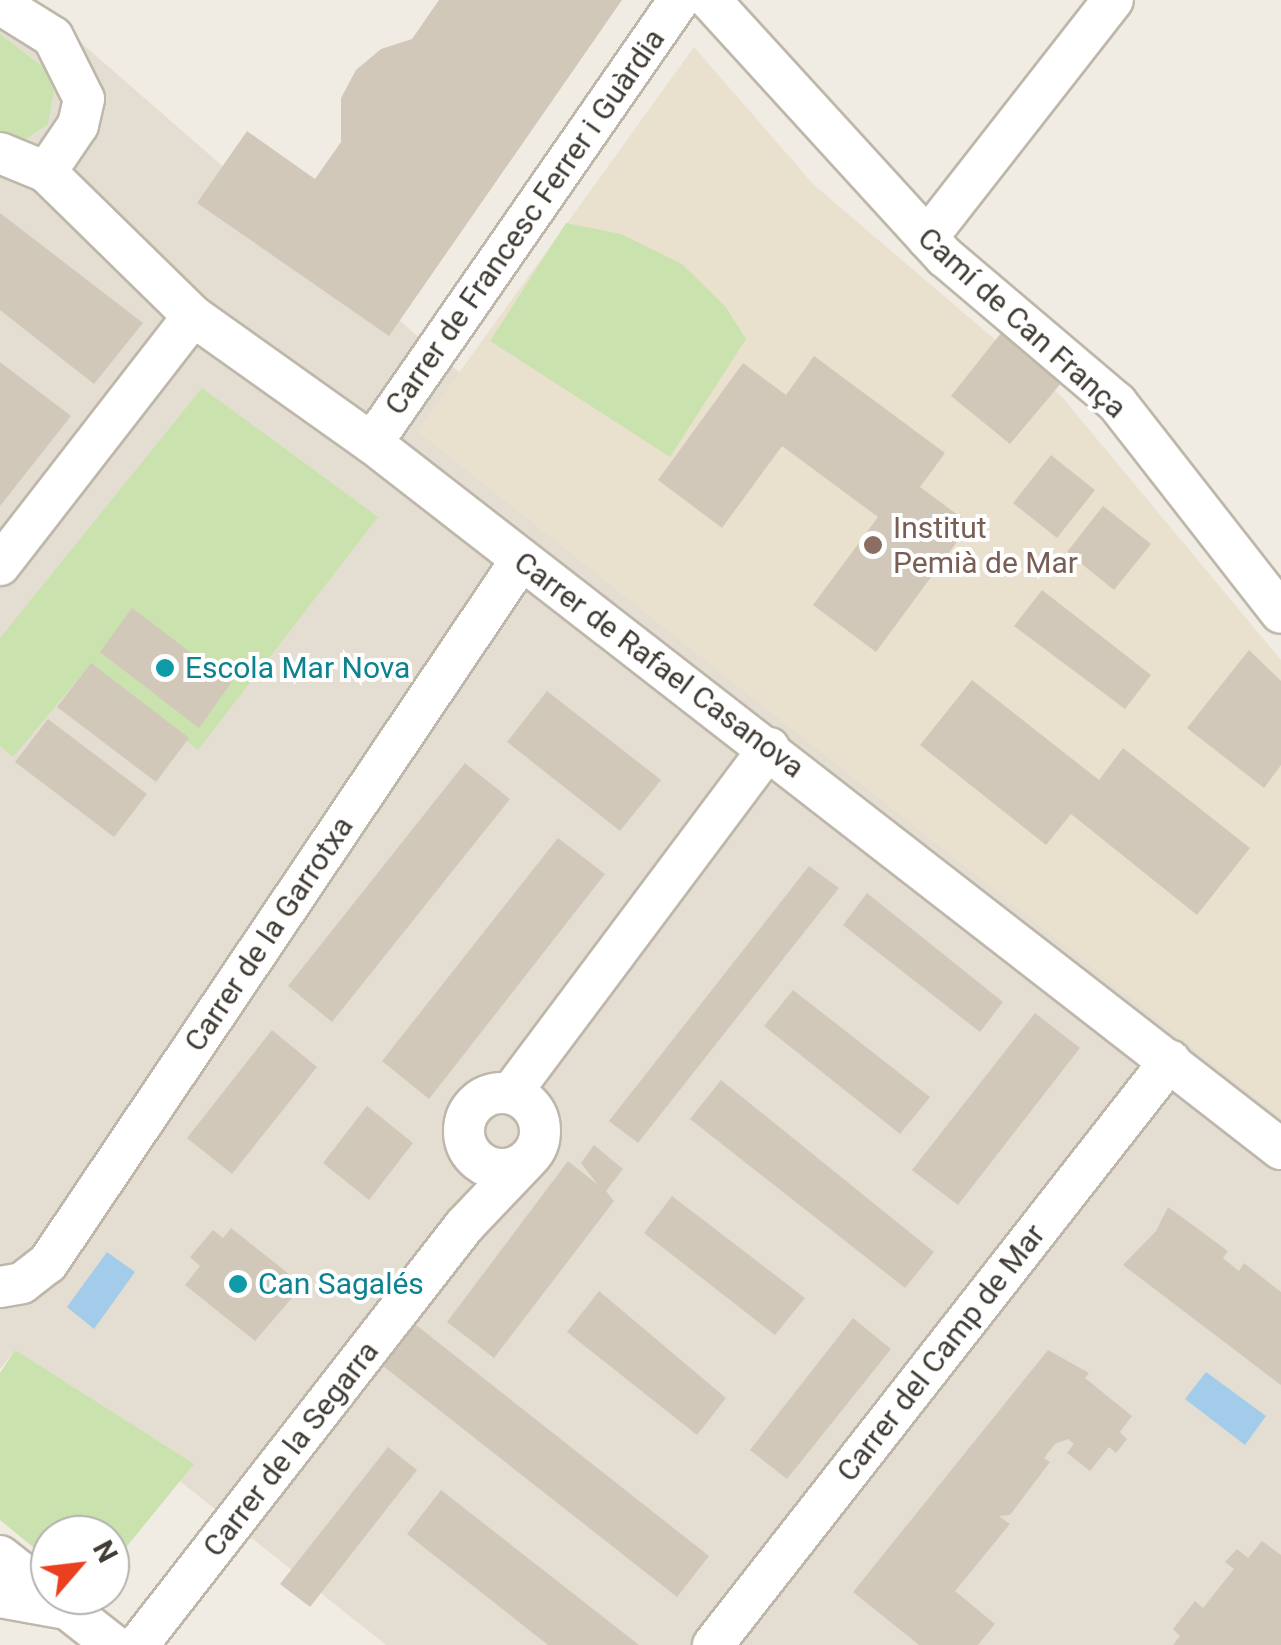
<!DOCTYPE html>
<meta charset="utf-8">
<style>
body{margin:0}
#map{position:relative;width:1281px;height:1645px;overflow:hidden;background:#f0ece3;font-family:Roboto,sans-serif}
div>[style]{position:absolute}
.residential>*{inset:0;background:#e4ded2}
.education>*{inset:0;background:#e9e1ce}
.green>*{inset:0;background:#cae2ae}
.water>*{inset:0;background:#a3ccea}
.building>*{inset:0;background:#d1c8ba}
.roads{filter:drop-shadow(2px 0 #beb7aa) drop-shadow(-2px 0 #beb7aa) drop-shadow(0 2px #beb7aa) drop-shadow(0 -2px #beb7aa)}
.minor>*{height:40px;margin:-20px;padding:0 20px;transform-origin:20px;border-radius:20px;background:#fff}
.minor>.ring{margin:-20px;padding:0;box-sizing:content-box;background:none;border:40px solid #fff;border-radius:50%}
.dots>*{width:28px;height:28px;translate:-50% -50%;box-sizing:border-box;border:5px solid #fff;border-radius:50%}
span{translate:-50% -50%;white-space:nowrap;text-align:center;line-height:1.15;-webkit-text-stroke:8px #fff;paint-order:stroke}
.street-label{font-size:30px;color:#413c34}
.education-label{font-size:30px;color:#785e54}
.left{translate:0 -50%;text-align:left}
.culture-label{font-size:30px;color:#0d838f}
.north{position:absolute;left:30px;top:1515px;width:100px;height:100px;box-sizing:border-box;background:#fff;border:2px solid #b3b1ae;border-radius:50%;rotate:62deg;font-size:28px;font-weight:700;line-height:40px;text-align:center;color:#413c34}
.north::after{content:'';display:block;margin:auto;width:35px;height:45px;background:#ea4020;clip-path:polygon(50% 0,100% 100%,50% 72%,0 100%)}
</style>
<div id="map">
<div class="residential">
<div style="clip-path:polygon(0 0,32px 0,1281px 1089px,1281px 1645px,386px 1645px,15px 1350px,0 1369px)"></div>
</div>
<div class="education">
<div style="clip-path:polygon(694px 47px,814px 185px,1061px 396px,1281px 660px,1281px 1118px,417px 431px)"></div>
</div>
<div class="green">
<div style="clip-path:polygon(0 34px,43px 67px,54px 90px,48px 124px,21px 142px,0 142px)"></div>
<div style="clip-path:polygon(566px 223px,621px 234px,682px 264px,725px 306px,746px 339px,670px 457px,490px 341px)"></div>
<div style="clip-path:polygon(202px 388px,378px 517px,198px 750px,89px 666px,13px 757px,0 746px,0 638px)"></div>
<div style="clip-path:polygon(15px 1350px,194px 1464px,110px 1567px,110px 1535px,50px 1535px,50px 1561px,0 1520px,0 1373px)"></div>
</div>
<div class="water">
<div style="clip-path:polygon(107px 1252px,135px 1272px,94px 1329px,67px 1307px)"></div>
<div style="clip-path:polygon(1206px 1372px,1266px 1416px,1245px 1445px,1185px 1399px)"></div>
</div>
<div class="building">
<div style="clip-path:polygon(439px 0,622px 0,389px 336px,197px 203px,247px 131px,315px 179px,341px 142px,341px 98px,356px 70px,381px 49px,412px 39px)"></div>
<div style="clip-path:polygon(0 213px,143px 323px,94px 384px,0 310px)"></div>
<div style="clip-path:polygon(1001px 333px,1062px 382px,1010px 444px,951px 396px)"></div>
<div style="clip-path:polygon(814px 356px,945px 453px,920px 487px,970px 524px,876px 652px,813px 605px,878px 517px,782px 446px,722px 528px,658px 480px,743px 363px,786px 395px)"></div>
<div style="clip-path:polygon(0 362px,71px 416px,0 506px)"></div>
<div style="clip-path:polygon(1051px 455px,1095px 490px,1057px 538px,1013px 503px)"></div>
<div style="clip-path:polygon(1103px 506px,1151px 544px,1114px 590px,1067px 552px)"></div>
<div style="clip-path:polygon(1042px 590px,1151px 675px,1125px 709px,1014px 626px)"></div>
<div style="clip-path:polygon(132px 608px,231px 683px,199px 728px,100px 652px)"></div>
<div style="clip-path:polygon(1249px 650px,1281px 681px,1281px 765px,1264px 788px,1187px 728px)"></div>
<div style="clip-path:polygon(91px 663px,189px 738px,156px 782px,57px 707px)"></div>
<div style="clip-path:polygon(972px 680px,1099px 780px,1123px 748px,1250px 848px,1197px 915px,1071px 814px,1046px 845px,920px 745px)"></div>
<div style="clip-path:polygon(547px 691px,661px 780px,620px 831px,507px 742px)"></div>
<div style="clip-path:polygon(48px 719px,147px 794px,114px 837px,15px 762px)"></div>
<div style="clip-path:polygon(465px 763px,510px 799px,332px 1022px,288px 986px)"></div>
<div style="clip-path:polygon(558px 838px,605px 874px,429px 1099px,382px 1061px)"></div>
<div style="clip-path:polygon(809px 866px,839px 888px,638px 1143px,609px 1121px)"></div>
<div style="clip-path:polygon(867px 893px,1003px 1002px,980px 1032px,843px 925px)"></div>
<div style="clip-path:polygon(793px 990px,930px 1097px,900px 1134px,764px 1026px)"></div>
<div style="clip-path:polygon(1035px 1013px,1080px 1048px,958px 1205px,912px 1170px)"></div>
<div style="clip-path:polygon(272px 1030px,317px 1067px,232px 1174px,187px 1138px)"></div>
<div style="clip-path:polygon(721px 1080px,934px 1252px,905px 1288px,690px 1119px)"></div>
<div style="clip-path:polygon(367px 1106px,413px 1143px,369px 1200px,323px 1163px)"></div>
<div style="clip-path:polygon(594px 1145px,623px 1169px,606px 1191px,614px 1201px,494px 1358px,447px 1322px,568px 1161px,598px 1185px,581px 1163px)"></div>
<div style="clip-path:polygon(672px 1196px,805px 1298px,775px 1335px,644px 1233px)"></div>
<div style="clip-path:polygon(1168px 1207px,1228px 1251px,1223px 1258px,1239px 1271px,1244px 1263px,1281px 1292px,1281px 1385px,1123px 1265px,1156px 1231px)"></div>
<div style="clip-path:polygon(231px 1228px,294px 1278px,289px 1284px,298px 1291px,255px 1341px,185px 1285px,200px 1266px,190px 1257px,213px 1230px,223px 1238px)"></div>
<div style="clip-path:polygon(599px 1291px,726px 1398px,697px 1435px,567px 1332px)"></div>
<div style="clip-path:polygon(853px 1318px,891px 1349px,787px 1479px,750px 1450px)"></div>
<div style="clip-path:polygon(416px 1325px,709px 1556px,677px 1597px,383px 1366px)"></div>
<div style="clip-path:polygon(1048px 1350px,1089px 1373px,1085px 1378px,1132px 1416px,1120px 1432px,1127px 1439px,1116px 1453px,1109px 1447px,1090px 1471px,1067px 1453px,1074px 1444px,1068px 1439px,1055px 1444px,1044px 1458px,1050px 1462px,1010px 1515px,999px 1516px,1010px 1524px,955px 1591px,995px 1624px,978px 1645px,919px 1645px,853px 1592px)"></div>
<div style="clip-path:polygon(388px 1447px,417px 1470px,310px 1607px,280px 1584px)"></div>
<div style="clip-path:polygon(441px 1490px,639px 1645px,548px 1645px,407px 1534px)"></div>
<div style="clip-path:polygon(1262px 1541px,1281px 1555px,1281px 1645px,1173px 1645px,1180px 1636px,1173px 1629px,1195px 1601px,1203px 1608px,1234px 1569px,1225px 1562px,1237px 1549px,1248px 1558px)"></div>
</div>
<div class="roads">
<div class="minor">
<div style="left:710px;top:0;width:348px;rotate:47.6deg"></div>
<div style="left:945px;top:257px;width:226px;rotate:40.3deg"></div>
<div style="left:1117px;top:403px;width:266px;rotate:52deg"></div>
<div style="left:0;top:4px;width:62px;rotate:31.9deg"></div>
<div style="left:53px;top:37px;width:69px;rotate:63.4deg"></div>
<div style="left:84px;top:99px;width:27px;rotate:103deg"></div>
<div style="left:78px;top:125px;width:57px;rotate:124.2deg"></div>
<div style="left:0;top:153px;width:50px;rotate:22.4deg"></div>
<div style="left:46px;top:172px;width:206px;rotate:44.4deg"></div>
<div style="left:193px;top:316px;width:219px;rotate:35.4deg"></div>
<div style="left:372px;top:443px;width:1151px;rotate:37.84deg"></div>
<div style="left:927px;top:238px;width:302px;rotate:-52deg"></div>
<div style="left:372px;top:443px;width:539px;rotate:-55.28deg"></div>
<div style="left:0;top:565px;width:315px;rotate:-52.2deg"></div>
<div class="ring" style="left:464px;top:1093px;width:36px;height:36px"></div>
<div style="left:511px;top:1093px;width:431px;rotate:-53.2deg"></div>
<div style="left:0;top:1287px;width:22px;rotate:-10deg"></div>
<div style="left:22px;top:1283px;width:33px;rotate:-38deg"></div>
<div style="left:48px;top:1263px;width:847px;rotate:-56.07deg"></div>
<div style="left:0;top:1556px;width:144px;rotate:38.2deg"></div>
<div style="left:0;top:1597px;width:62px;rotate:10.2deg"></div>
<div style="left:138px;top:1645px;width:532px;rotate:-52.1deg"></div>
<div style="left:465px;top:1225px;width:86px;rotate:-46.4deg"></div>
<div style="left:713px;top:1645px;width:742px;rotate:-51.96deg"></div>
</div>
</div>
<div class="dots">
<div style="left:873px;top:545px;background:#8d6e63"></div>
<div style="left:165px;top:668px;background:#0f9aa8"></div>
<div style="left:238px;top:1284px;background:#0f9aa8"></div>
</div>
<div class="street-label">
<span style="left:525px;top:222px;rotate:-55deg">Carrer de Francesc Ferrer i Guàrdia</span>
<span style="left:1022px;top:323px;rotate:42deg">Camí de Can França</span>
<span style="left:659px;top:665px;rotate:37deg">Carrer de Rafael Casanova</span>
<span style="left:269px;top:934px;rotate:-56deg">Carrer de la Garrotxa</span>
<span style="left:941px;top:1353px;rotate:-52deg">Carrer del Camp de Mar</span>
<span style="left:291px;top:1449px;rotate:-52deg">Carrer de la Segarra</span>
</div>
<div class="education-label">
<span class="left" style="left:893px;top:545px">Institut<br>Pemià de Mar</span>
</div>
<div class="culture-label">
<span class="left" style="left:185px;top:668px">Escola Mar Nova</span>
<span class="left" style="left:258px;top:1284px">Can Sagalés</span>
</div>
<div class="north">N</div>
</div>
